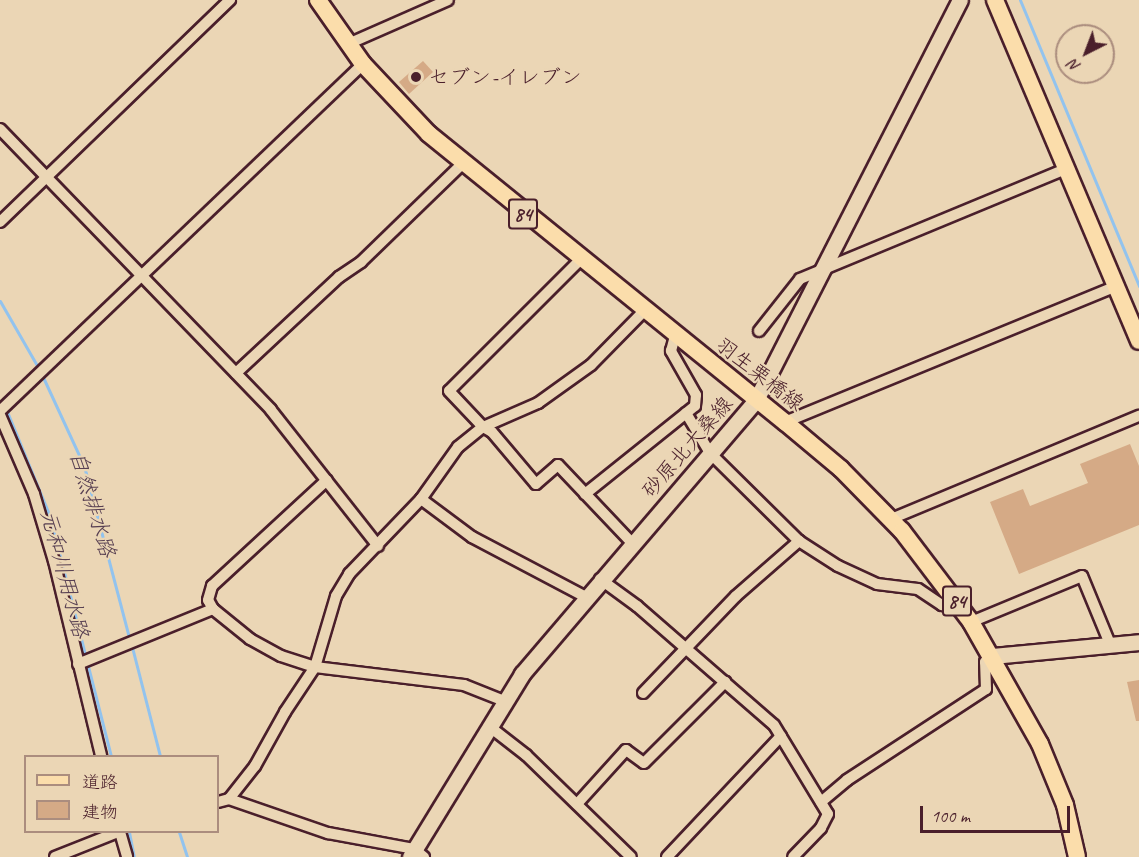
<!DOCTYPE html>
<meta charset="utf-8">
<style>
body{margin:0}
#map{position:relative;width:1139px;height:857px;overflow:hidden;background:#ebd6b5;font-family:Caveat,"Klee One",sans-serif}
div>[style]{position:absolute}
.stream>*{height:3px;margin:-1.5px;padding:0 1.5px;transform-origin:1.5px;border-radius:1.5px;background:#92c3ee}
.building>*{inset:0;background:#d5aa86}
.roads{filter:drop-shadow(2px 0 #4a1f2b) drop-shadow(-2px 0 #4a1f2b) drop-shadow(0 2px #4a1f2b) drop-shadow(0 -2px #4a1f2b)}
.street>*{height:10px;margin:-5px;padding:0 5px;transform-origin:5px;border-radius:5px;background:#ebd6b5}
.secondary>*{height:15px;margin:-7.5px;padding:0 7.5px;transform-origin:7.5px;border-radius:7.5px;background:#ebd6b5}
.primary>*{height:16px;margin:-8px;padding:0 8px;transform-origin:8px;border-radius:8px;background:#fbddab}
.dots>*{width:16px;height:16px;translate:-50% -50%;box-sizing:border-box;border:3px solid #ebd6b5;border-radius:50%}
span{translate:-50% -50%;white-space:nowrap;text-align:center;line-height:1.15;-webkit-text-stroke:4.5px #ebd6b5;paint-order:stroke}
.shield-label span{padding:2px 4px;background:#ebd6b5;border:2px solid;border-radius:4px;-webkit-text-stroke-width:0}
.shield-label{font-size:20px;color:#4a1f2b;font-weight:700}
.poi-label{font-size:21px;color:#4a1f2b}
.left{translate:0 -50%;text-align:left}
.street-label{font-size:21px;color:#4a1f2b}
.water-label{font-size:22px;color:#584052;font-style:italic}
.legend{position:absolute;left:24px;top:755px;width:195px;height:78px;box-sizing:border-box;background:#ebd6b5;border:2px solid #ab8d7e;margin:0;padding:8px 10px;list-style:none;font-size:18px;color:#4a1f2b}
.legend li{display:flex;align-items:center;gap:12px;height:30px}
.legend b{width:30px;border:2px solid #ab8d7e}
.north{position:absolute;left:1055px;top:24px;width:60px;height:60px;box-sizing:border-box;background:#ebd6b5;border:2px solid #ab8d7e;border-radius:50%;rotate:222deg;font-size:16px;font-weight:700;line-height:24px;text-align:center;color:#4a1f2b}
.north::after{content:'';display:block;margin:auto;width:21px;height:27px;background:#4a1f2b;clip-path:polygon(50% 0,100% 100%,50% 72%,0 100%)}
.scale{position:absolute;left:920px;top:806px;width:150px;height:27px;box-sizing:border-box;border:3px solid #4a1f2b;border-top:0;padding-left:8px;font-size:18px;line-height:21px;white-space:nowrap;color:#4a1f2b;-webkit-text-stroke:4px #ebd6b5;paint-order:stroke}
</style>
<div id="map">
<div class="stream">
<div style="left:1020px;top:0;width:310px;rotate:67.4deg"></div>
<div style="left:0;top:301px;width:76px;rotate:60.1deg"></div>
<div style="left:42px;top:375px;width:100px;rotate:65.2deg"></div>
<div style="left:84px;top:466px;width:177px;rotate:75.3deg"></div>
<div style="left:6px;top:409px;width:117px;rotate:67.8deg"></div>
<div style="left:50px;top:517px;width:247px;rotate:75.7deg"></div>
<div style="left:132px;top:647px;width:113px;rotate:75.6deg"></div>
<div style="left:129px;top:832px;width:25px;rotate:79deg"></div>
<div style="left:179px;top:832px;width:26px;rotate:72deg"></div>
</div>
<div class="building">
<div style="clip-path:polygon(423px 61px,433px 72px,409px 94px,399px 82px)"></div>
<div style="clip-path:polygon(1130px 444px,1139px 466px,1139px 525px,1019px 574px,990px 502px,1023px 489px,1030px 506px,1088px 483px,1080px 464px)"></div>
<div style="clip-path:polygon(1139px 680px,1139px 721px,1136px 721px,1127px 682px)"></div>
</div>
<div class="roads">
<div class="street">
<div style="left:348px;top:44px;width:109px;rotate:-23.7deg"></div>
<div style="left:0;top:129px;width:390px;rotate:46deg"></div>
<div style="left:271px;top:410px;width:173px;rotate:51.8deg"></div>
<div style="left:0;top:222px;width:320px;rotate:-44deg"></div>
<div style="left:580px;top:260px;width:185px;rotate:135deg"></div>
<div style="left:449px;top:391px;width:50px;rotate:46.6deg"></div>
<div style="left:483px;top:427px;width:10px;rotate:29deg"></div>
<div style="left:492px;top:432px;width:68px;rotate:49.8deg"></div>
<div style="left:536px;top:484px;width:29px;rotate:-41deg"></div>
<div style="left:558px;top:465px;width:108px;rotate:46.5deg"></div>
<div style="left:759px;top:331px;width:66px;rotate:-51.7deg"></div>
<div style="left:800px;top:279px;width:288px;rotate:-22.5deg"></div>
<div style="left:236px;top:373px;width:141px;rotate:-43deg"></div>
<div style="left:339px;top:277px;width:27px;rotate:-34deg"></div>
<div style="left:361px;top:262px;width:141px;rotate:-44.1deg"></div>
<div style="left:0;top:411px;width:502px;rotate:-43.71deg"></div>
<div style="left:686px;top:413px;width:47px;rotate:59deg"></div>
<div style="left:710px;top:453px;width:125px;rotate:44.7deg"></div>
<div style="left:799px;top:541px;width:46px;rotate:32.7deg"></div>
<div style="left:838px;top:566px;width:43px;rotate:24.8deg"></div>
<div style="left:877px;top:584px;width:41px;rotate:7deg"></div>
<div style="left:918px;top:589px;width:29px;rotate:34deg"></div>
<div style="left:942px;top:605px;width:19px;rotate:6deg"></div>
<div style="left:0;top:415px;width:86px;rotate:66.7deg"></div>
<div style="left:34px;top:494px;width:70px;rotate:73.4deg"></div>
<div style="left:54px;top:561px;width:201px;rotate:76.4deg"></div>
<div style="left:785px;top:422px;width:358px;rotate:-22.3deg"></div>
<div style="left:585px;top:494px;width:141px;rotate:-38.7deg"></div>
<div style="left:695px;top:406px;width:11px;rotate:-85deg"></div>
<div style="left:696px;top:395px;width:51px;rotate:-119.6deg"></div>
<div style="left:671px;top:351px;width:16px;rotate:-75deg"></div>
<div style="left:421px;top:499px;width:64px;rotate:36.7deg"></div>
<div style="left:472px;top:537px;width:127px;rotate:27.8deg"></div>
<div style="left:891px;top:519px;width:269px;rotate:-22.6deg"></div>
<div style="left:600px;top:579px;width:46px;rotate:36.1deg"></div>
<div style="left:637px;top:606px;width:181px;rotate:41deg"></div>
<div style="left:774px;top:725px;width:104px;rotate:58.8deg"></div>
<div style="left:828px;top:814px;width:16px;rotate:117deg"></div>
<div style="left:821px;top:828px;width:40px;rotate:134deg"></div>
<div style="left:213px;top:609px;width:10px;rotate:-119deg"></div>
<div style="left:208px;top:600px;width:15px;rotate:-74deg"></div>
<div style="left:212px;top:586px;width:156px;rotate:-42.7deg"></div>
<div style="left:971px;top:622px;width:120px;rotate:-22.5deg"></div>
<div style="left:1082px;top:576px;width:74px;rotate:67.6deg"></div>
<div style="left:78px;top:664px;width:146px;rotate:-22.2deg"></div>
<div style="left:213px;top:609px;width:48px;rotate:39deg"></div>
<div style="left:250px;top:639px;width:35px;rotate:29deg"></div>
<div style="left:281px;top:656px;width:36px;rotate:18deg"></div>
<div style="left:315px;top:667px;width:150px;rotate:6.9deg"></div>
<div style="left:464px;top:685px;width:43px;rotate:21.8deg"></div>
<div style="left:643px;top:693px;width:134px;rotate:-46.2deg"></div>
<div style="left:736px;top:596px;width:84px;rotate:-41.1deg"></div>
<div style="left:490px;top:727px;width:46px;rotate:37.9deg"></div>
<div style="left:526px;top:755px;width:146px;rotate:44.2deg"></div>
<div style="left:229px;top:799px;width:42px;rotate:-51.8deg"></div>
<div style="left:255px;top:766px;width:62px;rotate:-60.9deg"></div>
<div style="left:285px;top:712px;width:54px;rotate:-56.3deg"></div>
<div style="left:315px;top:667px;width:74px;rotate:-73.5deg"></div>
<div style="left:336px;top:596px;width:26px;rotate:-59deg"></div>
<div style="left:349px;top:574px;width:104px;rotate:-46.2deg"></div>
<div style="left:421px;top:499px;width:64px;rotate:-54.6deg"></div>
<div style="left:458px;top:447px;width:32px;rotate:-39deg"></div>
<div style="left:483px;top:427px;width:60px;rotate:-23.6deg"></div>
<div style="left:538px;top:403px;width:65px;rotate:-35.6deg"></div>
<div style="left:591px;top:365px;width:76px;rotate:-45.5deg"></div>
<div style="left:218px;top:802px;width:11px;rotate:-15deg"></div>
<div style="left:229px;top:799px;width:105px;rotate:19deg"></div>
<div style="left:328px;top:833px;width:87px;rotate:10.5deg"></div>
<div style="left:414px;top:849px;width:13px;rotate:39deg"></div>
<div style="left:821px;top:802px;width:34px;rotate:-40deg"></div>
<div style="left:847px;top:780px;width:166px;rotate:-33.2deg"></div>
<div style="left:986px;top:689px;width:27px;rotate:-92deg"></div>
<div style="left:985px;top:662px;width:9px;rotate:-41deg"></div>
<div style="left:577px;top:804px;width:73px;rotate:-47.8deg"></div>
<div style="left:626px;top:750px;width:22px;rotate:36deg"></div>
<div style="left:644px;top:763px;width:115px;rotate:-45deg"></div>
<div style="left:120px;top:832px;width:26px;rotate:74deg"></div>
<div style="left:55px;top:857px;width:68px;rotate:-21.6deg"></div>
<div style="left:667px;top:857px;width:166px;rotate:-46.7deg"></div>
</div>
<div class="secondary">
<div style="left:992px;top:656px;width:148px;rotate:-5.4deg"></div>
<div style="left:410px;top:857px;width:215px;rotate:-58.5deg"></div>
<div style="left:522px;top:674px;width:360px;rotate:-49.5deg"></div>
<div style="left:756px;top:400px;width:449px;rotate:-63deg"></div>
</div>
<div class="primary">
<div style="left:318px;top:0;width:78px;rotate:54.9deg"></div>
<div style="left:363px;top:64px;width:96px;rotate:46.7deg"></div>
<div style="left:429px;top:134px;width:458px;rotate:39deg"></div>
<div style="left:785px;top:422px;width:73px;rotate:40deg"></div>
<div style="left:841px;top:469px;width:87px;rotate:45.5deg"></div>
<div style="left:902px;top:531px;width:114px;rotate:52.8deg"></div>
<div style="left:971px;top:622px;width:140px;rotate:60.5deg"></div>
<div style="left:1040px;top:744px;width:66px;rotate:67.7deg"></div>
<div style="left:1065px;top:805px;width:53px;rotate:77deg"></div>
<div style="left:995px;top:0;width:370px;rotate:67.1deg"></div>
</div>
</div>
<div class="dots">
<div style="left:416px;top:77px;background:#4a1f2b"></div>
</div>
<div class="shield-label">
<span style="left:523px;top:214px">84</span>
<span style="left:957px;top:601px">84</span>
</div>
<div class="poi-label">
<span class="left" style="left:428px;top:77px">セブン-イレブン</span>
</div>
<div class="street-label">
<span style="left:760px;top:374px;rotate:38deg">羽生栗橋線</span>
<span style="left:687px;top:447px;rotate:-49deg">砂原北大桑線</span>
</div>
<div class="water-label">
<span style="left:92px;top:504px;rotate:73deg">自然排水路</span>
<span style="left:64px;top:574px;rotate:75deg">元和川用水路</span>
</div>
<ul class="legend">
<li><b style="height:8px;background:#fbddab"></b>道路</li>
<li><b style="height:16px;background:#d5aa86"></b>建物</li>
</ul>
<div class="north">N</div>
<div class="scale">100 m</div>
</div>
